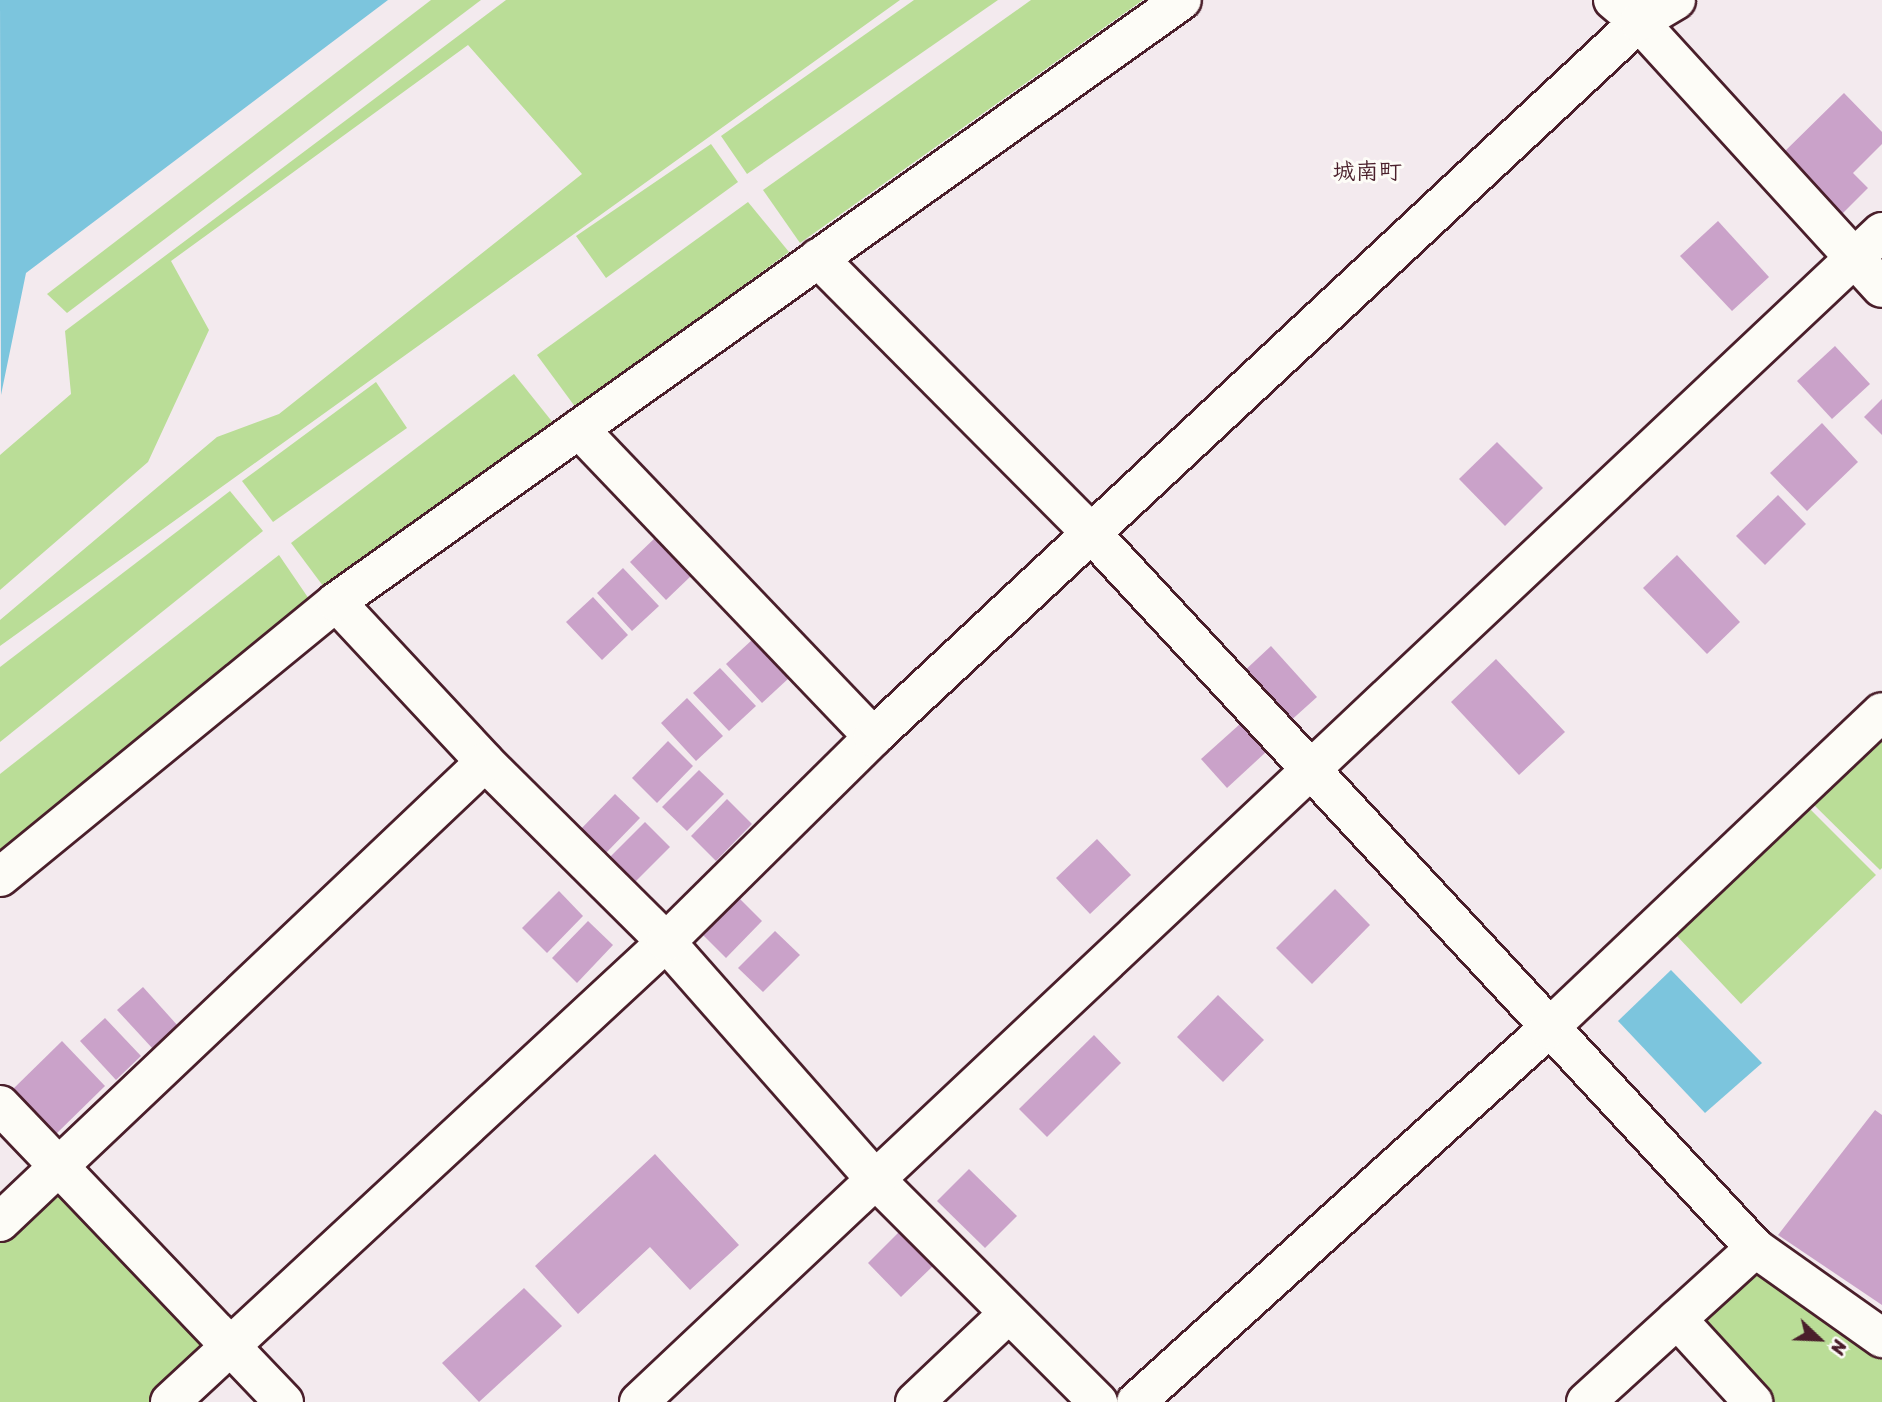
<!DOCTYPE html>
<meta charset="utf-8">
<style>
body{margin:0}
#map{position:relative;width:1882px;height:1402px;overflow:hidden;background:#f3eaee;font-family:Sriracha,"Klee One",sans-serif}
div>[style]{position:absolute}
.green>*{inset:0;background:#badd97}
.water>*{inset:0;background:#7cc5dd}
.building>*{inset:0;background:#caa2c9}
.roads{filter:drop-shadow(2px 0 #4a1f2b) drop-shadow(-2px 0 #4a1f2b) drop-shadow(0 2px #4a1f2b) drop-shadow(0 -2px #4a1f2b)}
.street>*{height:38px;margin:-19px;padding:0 19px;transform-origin:19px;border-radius:19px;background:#fdfcf7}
.secondary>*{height:38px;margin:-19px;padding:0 19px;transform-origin:19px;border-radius:19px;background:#fdfcf7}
span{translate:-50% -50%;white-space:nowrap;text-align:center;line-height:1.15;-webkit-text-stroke:6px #fdfcf7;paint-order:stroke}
.neighbourhood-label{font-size:23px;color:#4a1f2b;font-weight:700}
.north{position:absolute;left:1784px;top:1304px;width:70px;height:70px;-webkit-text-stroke:5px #fdfcf7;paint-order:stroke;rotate:113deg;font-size:19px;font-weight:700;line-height:28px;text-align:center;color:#4a1f2b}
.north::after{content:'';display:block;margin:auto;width:24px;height:32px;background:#4a1f2b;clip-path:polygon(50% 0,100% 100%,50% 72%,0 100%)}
</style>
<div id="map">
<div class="green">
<div style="clip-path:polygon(431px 0,481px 0,67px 313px,47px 294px)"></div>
<div style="clip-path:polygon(506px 0,900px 0,0 646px,0 620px,217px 437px,279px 414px,582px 174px,468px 45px,171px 261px,209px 330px,148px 462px,0 590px,0 455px,71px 394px,65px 331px)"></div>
<div style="clip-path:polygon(914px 0,998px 0,747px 174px,721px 136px)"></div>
<div style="clip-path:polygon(1031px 0,1143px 0,800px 243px,763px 190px)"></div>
<div style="clip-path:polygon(711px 144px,738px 182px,606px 278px,576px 236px)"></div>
<div style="clip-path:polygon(748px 202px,789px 252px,576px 408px,537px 355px)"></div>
<div style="clip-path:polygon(514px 374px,554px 424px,326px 590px,291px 543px)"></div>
<div style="clip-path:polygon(376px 382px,407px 428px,273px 522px,242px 481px)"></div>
<div style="clip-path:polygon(230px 491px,263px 531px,0 742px,0 667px)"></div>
<div style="clip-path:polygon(279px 555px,309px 599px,0 853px,0 774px)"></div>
<div style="clip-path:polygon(1882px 737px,1882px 868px,1880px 870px,1812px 803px)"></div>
<div style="clip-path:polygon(1809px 808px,1876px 875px,1741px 1004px,1677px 936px)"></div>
<div style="clip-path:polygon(60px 1182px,216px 1345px,156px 1402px,0 1402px,0 1237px)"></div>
<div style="clip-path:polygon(1755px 1255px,1882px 1350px,1882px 1402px,1762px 1402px,1686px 1319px)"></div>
</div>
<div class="water">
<div style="clip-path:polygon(0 0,388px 0,26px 273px,1px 395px)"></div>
<div style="clip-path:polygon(1671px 970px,1762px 1063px,1705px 1113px,1618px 1021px)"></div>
</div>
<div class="building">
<div style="clip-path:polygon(1844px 93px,1882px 132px,1882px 144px,1853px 173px,1868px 188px,1840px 216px,1780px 156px)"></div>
<div style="clip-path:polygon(1718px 221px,1769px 277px,1732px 311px,1680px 256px)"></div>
<div style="clip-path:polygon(1835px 346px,1870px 384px,1832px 419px,1797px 381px)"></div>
<div style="clip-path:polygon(1882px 399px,1882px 435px,1864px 417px)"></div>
<div style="clip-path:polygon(1822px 423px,1858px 462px,1807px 511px,1770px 473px)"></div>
<div style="clip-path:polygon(1497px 442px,1543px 488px,1505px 526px,1459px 479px)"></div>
<div style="clip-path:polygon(1778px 495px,1806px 524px,1765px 565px,1736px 536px)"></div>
<div style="clip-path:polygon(657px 536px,692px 575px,666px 600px,630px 562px)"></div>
<div style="clip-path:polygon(1677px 555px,1740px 622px,1707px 654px,1643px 588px)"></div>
<div style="clip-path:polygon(623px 568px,659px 606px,632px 631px,597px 593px)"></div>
<div style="clip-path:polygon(593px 597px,628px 635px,602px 660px,566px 622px)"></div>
<div style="clip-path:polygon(753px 639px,789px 678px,762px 703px,726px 664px)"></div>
<div style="clip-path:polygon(1271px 646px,1317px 697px,1287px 724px,1241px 674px)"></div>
<div style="clip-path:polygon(1496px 659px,1565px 732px,1519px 775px,1451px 702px)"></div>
<div style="clip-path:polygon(720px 668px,756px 706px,729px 731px,693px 693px)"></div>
<div style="clip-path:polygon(687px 698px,723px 736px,696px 761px,661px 723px)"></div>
<div style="clip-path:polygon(1240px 724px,1266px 752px,1227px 788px,1201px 759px)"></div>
<div style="clip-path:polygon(668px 741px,693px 766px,657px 803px,632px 778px)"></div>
<div style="clip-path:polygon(699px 770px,724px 794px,687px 831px,662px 807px)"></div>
<div style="clip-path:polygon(615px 794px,640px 818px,604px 855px,579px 831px)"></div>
<div style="clip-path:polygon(727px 799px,752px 824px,716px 861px,691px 836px)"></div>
<div style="clip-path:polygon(645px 822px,670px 847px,633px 884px,608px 859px)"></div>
<div style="clip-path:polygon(1097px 839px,1131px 875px,1090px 914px,1056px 878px)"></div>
<div style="clip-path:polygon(1335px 889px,1370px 925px,1312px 984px,1276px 948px)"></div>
<div style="clip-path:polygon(559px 891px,583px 916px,547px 953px,522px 928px)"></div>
<div style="clip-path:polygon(737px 896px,762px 921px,726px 958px,701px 933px)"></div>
<div style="clip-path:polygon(588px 921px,613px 945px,577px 983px,552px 958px)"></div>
<div style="clip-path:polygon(775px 931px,800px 955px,763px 992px,738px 968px)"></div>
<div style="clip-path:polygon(143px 987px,178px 1026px,153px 1049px,117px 1010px)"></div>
<div style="clip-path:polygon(1218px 995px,1264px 1040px,1223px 1082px,1177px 1037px)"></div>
<div style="clip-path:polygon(105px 1018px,141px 1056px,116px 1080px,80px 1041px)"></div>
<div style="clip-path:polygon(1094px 1035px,1121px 1063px,1047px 1137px,1019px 1109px)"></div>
<div style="clip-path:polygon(62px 1041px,105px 1086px,54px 1136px,11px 1091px)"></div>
<div style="clip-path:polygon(1875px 1110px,1882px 1115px,1882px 1305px,1778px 1235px)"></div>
<div style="clip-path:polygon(655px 1154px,739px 1245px,690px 1290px,650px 1247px,578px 1314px,535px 1266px)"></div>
<div style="clip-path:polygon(969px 1169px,1017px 1216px,985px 1248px,937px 1201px)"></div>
<div style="clip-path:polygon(902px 1229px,935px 1264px,901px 1297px,868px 1263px)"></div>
<div style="clip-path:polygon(524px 1288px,562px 1326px,479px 1402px,442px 1363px)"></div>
</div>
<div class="roads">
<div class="street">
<div style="left:1613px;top:0;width:34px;rotate:40deg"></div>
<div style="left:1639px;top:22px;width:360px;rotate:47.6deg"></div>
<div style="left:818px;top:258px;width:390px;rotate:45.2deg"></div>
<div style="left:1093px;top:535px;width:973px;rotate:47.12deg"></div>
<div style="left:1755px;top:1248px;width:156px;rotate:35.3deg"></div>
<div style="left:579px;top:429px;width:426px;rotate:46.3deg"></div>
<div style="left:336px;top:602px;width:219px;rotate:47deg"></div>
<div style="left:485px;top:762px;width:255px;rotate:44.8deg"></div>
<div style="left:666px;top:942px;width:315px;rotate:48.6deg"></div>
<div style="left:874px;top:1178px;width:317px;rotate:45deg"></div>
<div style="left:0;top:877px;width:434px;rotate:-39.3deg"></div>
<div style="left:336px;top:602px;width:1038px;rotate:-35.44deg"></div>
<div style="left:0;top:1105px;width:411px;rotate:46.3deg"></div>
<div style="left:0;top:1222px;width:668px;rotate:-43.48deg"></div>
<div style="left:1677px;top:1319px;width:113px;rotate:47.5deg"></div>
<div style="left:170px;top:1402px;width:676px;rotate:-42.84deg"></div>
<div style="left:666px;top:942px;width:291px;rotate:-44.7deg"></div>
<div style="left:873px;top:737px;width:1048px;rotate:-43.03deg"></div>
<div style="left:1639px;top:22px;width:43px;rotate:-30.7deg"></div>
<div style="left:915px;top:1402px;width:129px;rotate:-43.4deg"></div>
<div style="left:1136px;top:1402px;width:556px;rotate:-42.16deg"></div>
<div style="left:1548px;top:1029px;width:460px;rotate:-43.5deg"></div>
<div style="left:1586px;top:1402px;width:229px;rotate:-42.3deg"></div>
</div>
<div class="secondary">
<div style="left:639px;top:1402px;width:1707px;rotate:-43.27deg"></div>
</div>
</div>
<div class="neighbourhood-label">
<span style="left:1367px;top:172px">城南町</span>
</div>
<div class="north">N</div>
</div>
